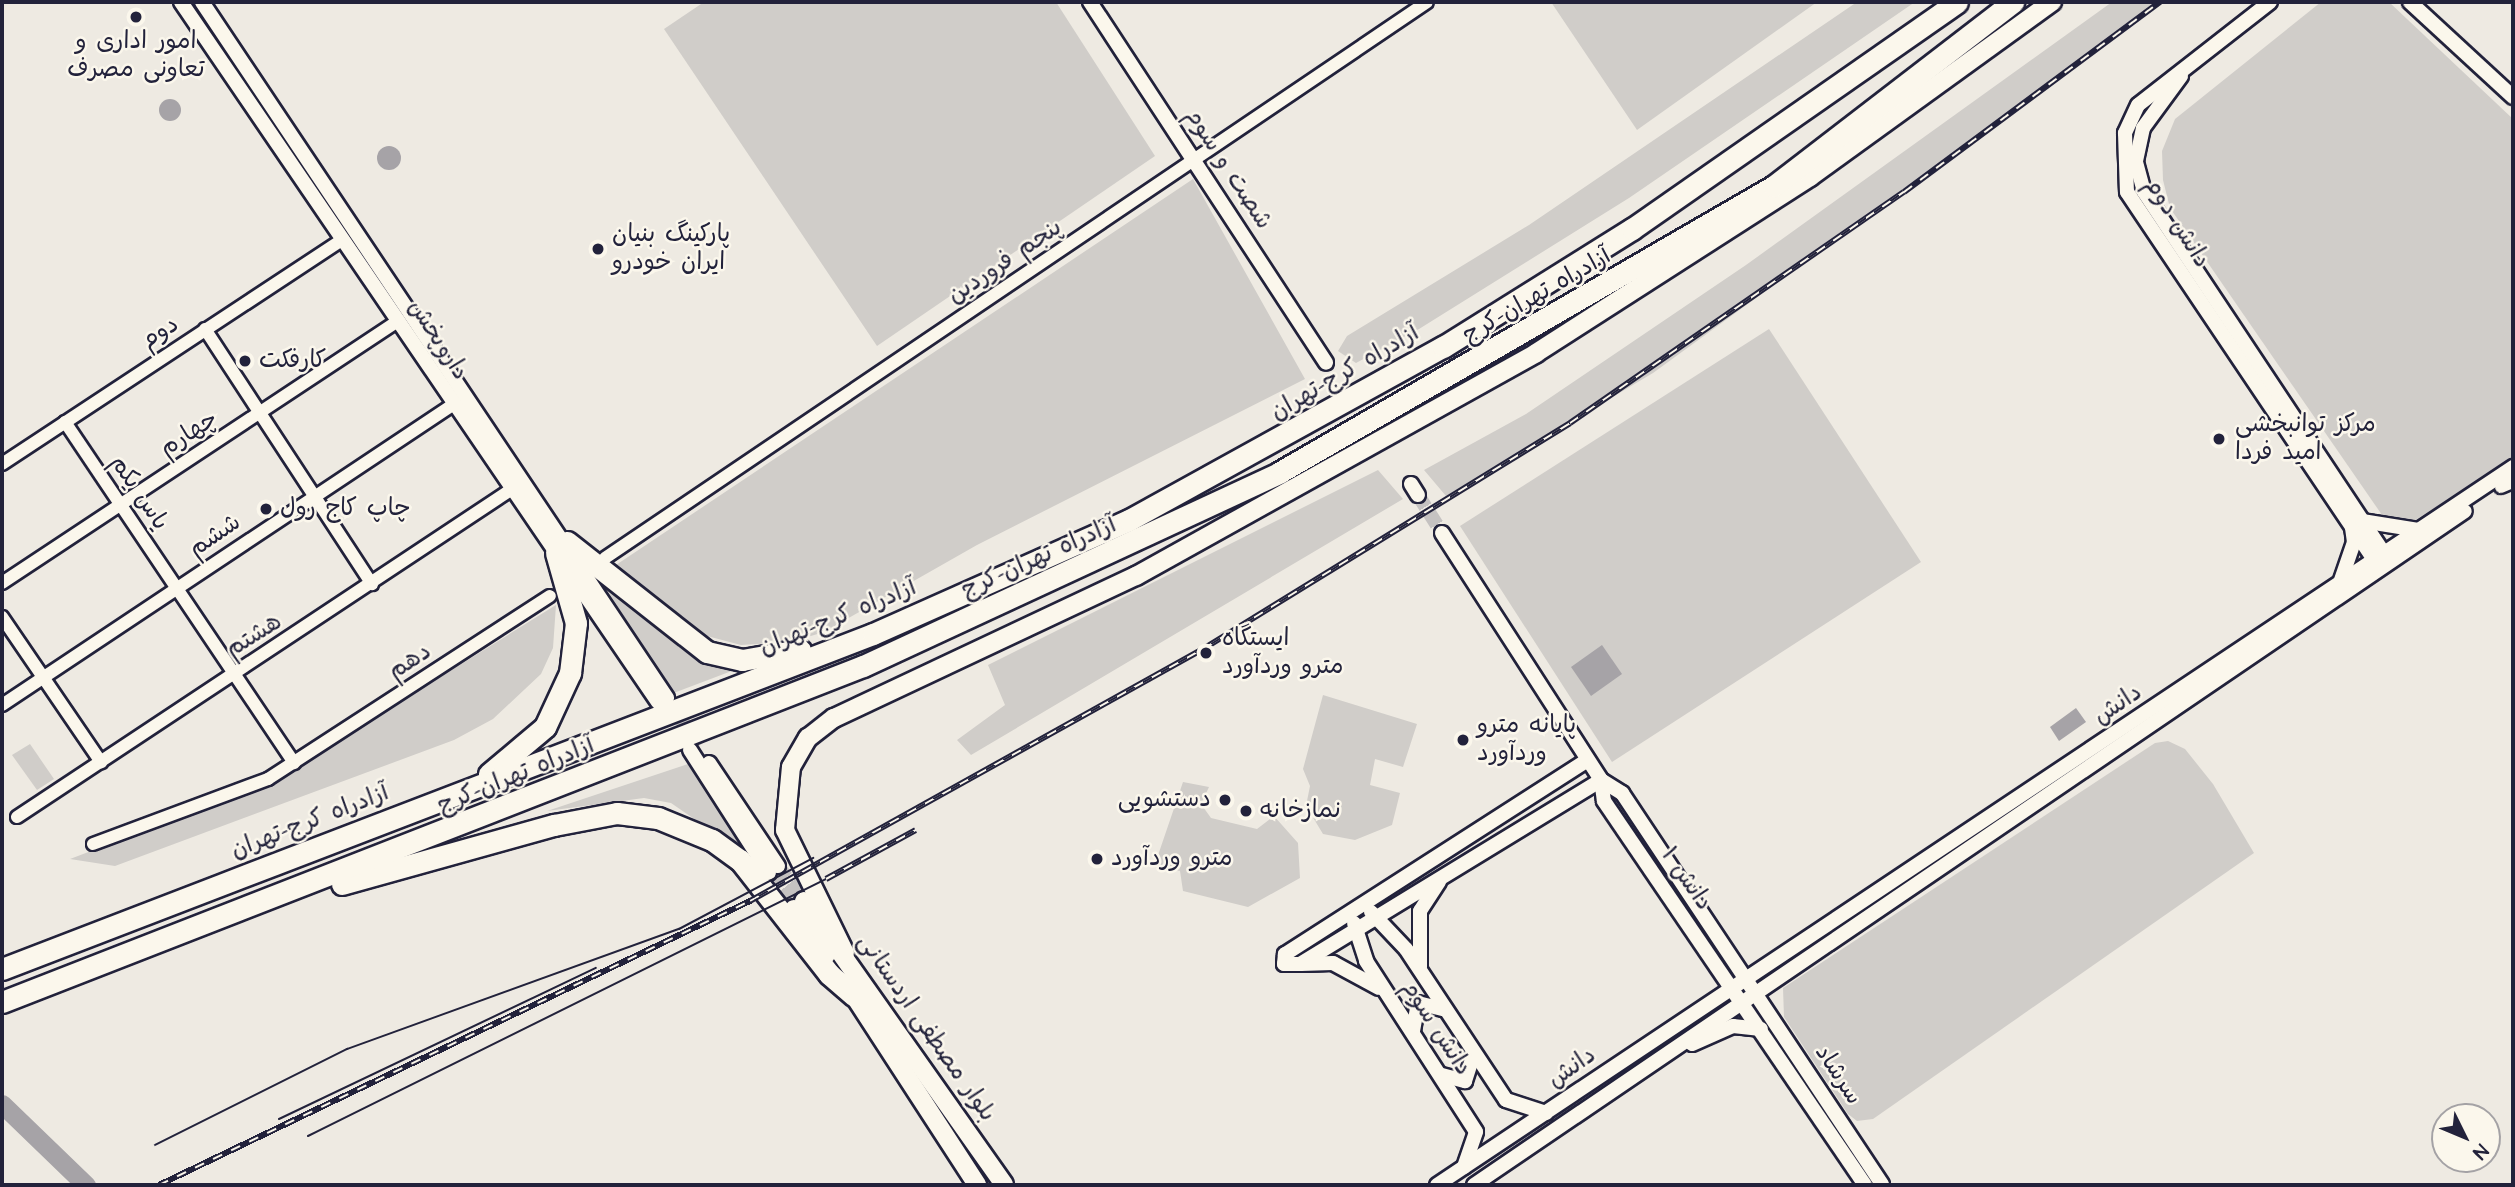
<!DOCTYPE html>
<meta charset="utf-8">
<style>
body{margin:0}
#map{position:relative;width:2515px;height:1187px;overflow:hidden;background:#eeeae2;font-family:"Architects Daughter","Playpen Sans Arabic",sans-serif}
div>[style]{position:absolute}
.green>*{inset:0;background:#d0cdc9}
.water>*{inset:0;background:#a6a3a7}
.round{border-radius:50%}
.river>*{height:19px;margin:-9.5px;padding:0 9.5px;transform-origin:9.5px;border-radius:9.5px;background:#a6a3a7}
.tertiary-tunnel>*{height:14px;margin-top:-7px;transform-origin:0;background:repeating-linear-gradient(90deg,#c5c2c1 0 14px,transparent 0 21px)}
.roads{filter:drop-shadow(2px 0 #22223b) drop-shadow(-2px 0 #22223b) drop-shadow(0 2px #22223b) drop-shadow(0 -2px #22223b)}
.minor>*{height:12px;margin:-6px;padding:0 6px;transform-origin:6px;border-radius:6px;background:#fbf7ec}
.tertiary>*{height:14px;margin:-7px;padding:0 7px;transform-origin:7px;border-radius:7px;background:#fbf7ec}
.secondary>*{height:18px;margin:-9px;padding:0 9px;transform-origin:9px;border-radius:9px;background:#fbf7ec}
.motorway>*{height:21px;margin:-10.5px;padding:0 10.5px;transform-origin:10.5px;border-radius:10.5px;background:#fbf7ec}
.tram>*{height:2px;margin:-1px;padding:0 1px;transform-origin:1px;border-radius:1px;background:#22223b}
.rail>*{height:6px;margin-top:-3px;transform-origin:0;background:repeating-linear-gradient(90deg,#fbf7ec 0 10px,#22223b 0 20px);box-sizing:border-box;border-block:2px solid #22223b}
.dots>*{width:19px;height:19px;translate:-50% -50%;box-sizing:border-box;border:4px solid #fbf7ec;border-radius:50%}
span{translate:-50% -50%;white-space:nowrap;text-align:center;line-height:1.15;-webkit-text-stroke:5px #fbf7ec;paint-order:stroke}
.poi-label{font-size:24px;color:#22223b}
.left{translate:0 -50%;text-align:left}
.right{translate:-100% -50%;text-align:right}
.street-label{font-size:24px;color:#22223b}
.frame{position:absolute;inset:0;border:4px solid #22223b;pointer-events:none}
.north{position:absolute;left:2431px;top:1103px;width:70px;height:70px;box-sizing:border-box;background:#fbf7ec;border:2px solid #a4a2a5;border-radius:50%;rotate:133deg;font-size:19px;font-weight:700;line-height:28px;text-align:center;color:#22223b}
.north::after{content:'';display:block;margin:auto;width:24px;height:32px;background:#22223b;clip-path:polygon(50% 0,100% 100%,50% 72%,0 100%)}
</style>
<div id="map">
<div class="green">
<div style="clip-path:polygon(704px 2px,1056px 2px,1155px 156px,877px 346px,664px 29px)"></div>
<div style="clip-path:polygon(1551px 2px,1817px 2px,1637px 130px)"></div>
<div style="clip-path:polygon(1857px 2px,1915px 2px,1629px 198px,1419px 329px,1356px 363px,1338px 351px,1347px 336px,1529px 225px)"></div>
<div style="clip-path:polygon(2112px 2px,2162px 2px,1653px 373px,1446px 496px,1424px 470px,1526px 414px,1746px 265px)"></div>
<div style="clip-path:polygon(2321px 2px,2389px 2px,2513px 119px,2513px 459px,2412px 522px,2382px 515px,2170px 208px,2163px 180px,2162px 151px,2175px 119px)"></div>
<div style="clip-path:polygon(1193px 179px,1305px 379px,977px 545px,824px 632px,791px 642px,741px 645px,707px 636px,613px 567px)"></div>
<div style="clip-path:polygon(1769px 329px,1921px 562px,1612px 762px,1460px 526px)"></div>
<div style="clip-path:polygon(1378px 470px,1403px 499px,971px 755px,957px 740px,1005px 705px,988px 665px)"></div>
<div style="clip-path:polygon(605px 586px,631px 601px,737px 669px,671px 694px)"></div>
<div style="clip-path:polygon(556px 605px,553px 648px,541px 674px,493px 719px,454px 740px,115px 866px,70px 859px,270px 783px)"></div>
<div style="clip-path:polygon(1323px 695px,1417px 724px,1403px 767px,1375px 759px,1370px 785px,1400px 793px,1392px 825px,1355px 840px,1323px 834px,1306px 806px,1310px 786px,1303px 769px)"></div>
<div style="clip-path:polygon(2168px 741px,2185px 749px,2213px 784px,2254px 853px,1873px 1119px,1857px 1121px,1848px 1114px,1784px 1017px,1783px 988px,2155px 743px)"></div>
<div style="clip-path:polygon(30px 744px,54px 779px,37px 790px,12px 755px)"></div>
<div style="clip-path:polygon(688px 764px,751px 858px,671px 803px,644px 798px,547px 811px)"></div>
<div style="clip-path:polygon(1183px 782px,1209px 787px,1201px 804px,1211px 818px,1257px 829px,1274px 816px,1298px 843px,1300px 878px,1248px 907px,1183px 891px,1180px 871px,1154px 867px)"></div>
</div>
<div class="water">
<div class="round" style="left:159px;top:99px;width:22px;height:22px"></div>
<div class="round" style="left:377px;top:146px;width:24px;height:24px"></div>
<div style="clip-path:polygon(1602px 645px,1622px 674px,1591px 696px,1571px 667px)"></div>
<div style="clip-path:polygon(2076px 708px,2086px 722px,2059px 741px,2050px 727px)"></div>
</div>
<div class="river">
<div style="left:2px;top:1104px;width:117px;rotate:44deg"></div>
</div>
<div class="tertiary-tunnel">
<div style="left:1418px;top:495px;width:45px;rotate:57.7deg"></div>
<div style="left:671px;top:703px;width:51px;rotate:57.9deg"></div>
<div style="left:778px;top:866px;width:44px;rotate:53.4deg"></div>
<div style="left:769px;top:873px;width:44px;rotate:55.2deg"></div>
</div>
<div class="roads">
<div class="minor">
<div style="left:205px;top:329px;width:305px;rotate:56.8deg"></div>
<div style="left:65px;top:422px;width:411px;rotate:56.1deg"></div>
<div style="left:2px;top:464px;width:407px;rotate:-33.4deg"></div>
<div style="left:2501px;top:487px;width:13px;rotate:-23deg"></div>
<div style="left:605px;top:558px;width:992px;rotate:-34.07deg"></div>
<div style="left:2px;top:583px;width:476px;rotate:-33.5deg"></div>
<div style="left:2px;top:617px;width:176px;rotate:55.7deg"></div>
<div style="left:2px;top:705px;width:543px;rotate:-33.66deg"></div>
<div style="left:17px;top:817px;width:594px;rotate:-33.53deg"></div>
<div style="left:93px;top:844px;width:187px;rotate:-20.4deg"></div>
<div style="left:268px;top:779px;width:336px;rotate:-33deg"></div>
</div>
<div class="tertiary">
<div style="left:181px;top:2px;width:847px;rotate:55.73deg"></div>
<div style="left:202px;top:2px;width:837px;rotate:56.25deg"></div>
<div style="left:1090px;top:2px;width:431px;rotate:56.8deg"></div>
<div style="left:2270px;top:2px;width:167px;rotate:142deg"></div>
<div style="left:2138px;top:105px;width:31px;rotate:115deg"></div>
<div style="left:2125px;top:133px;width:59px;rotate:88.1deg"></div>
<div style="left:2127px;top:192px;width:450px;rotate:56.1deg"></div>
<div style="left:2410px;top:2px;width:140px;rotate:42.7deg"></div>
<div style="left:2181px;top:76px;width:64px;rotate:126.2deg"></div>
<div style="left:2143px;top:128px;width:35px;rotate:102deg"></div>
<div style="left:2136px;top:162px;width:31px;rotate:75deg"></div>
<div style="left:2144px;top:192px;width:441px;rotate:56.4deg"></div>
<div style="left:1411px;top:484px;width:13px;rotate:58deg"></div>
<div style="left:2362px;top:521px;width:57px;rotate:9.1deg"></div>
<div style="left:1442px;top:533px;width:294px;rotate:57.2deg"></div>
<div style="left:1601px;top:780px;width:21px;rotate:82deg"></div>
<div style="left:1604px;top:801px;width:464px;rotate:55.8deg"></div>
<div style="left:2341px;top:580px;width:40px;rotate:-71.1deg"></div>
<div style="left:2354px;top:542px;width:15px;rotate:-98deg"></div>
<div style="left:690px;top:750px;width:146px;rotate:57.3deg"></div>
<div style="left:1586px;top:761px;width:358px;rotate:147.3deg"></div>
<div style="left:1285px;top:954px;width:10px;rotate:96deg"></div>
<div style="left:1284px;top:964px;width:16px"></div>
<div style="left:1300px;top:964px;width:353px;rotate:-31.4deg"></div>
<div style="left:1601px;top:780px;width:25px;rotate:32deg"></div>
<div style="left:1622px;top:793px;width:470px;rotate:56.4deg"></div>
<div style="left:709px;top:763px;width:124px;rotate:56.2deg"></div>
<div style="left:1371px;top:912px;width:51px;rotate:46.6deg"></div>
<div style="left:1406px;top:949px;width:181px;rotate:56.5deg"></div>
<div style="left:1506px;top:1100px;width:42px;rotate:18deg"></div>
<div style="left:1354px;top:923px;width:40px;rotate:72deg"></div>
<div style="left:1366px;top:961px;width:203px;rotate:57.2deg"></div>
<div style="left:1476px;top:1132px;width:37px;rotate:109deg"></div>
<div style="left:1301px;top:964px;width:32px;rotate:-2deg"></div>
<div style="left:1333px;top:963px;width:52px;rotate:28.5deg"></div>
<div style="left:1420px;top:967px;width:56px;rotate:-90deg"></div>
<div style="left:1420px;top:911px;width:35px;rotate:-57deg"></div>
<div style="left:1413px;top:1031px;width:28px;rotate:-80deg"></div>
<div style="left:1418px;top:1003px;width:25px;rotate:14deg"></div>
<div style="left:1692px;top:1044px;width:45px;rotate:-23.7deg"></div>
<div style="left:1733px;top:1026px;width:28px;rotate:6deg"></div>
<div style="left:1442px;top:1075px;width:24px;rotate:15deg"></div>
<div style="left:1465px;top:1081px;width:29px;rotate:-72deg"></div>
<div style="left:1437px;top:1185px;width:1294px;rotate:-33.71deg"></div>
<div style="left:1474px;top:1185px;width:1198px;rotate:-34.22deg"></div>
</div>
<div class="secondary">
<div style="left:804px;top:901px;width:347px;rotate:54.8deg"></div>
<div style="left:794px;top:909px;width:56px;rotate:55.2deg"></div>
<div style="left:845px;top:953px;width:137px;rotate:-116deg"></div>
<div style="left:785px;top:830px;width:63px;rotate:-84.6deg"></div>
<div style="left:791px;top:767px;width:34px;rotate:-60deg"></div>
<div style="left:808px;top:738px;width:33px;rotate:-38deg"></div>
<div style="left:834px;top:718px;width:334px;rotate:-25.2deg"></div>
<div style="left:1136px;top:576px;width:458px;rotate:-29.1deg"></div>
<div style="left:1536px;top:353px;width:326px;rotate:-32.7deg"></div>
<div style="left:1810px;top:177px;width:299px;rotate:-35.9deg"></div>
<div style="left:848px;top:986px;width:237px;rotate:57deg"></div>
</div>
<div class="motorway">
<div style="left:567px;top:542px;width:178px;rotate:38.2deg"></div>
<div style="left:707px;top:652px;width:36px;rotate:13deg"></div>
<div style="left:742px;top:660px;width:59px;rotate:-9.8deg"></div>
<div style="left:489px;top:774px;width:73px;rotate:-40deg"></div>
<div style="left:545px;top:727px;width:60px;rotate:-65.2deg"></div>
<div style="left:570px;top:673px;width:50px;rotate:-83.2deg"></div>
<div style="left:576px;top:623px;width:73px;rotate:-105.9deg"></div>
<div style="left:342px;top:884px;width:220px;rotate:-15.6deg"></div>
<div style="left:554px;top:825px;width:64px;rotate:-10.8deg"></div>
<div style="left:617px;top:813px;width:41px;rotate:7deg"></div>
<div style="left:658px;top:818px;width:58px;rotate:22.2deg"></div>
<div style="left:712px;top:840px;width:34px;rotate:36deg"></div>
<div style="left:740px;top:860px;width:145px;rotate:52deg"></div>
<div style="left:829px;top:974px;width:33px;rotate:41deg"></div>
<div style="left:2px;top:969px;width:933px;rotate:-21.04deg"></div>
<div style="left:873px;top:634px;width:280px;rotate:-24deg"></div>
<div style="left:1129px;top:520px;width:359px;rotate:-28.9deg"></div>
<div style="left:1443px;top:347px;width:223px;rotate:-32deg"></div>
<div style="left:1632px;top:229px;width:396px;rotate:-34.9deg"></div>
<div style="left:2px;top:1002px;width:924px;rotate:-21.32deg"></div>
<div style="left:863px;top:666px;width:460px;rotate:-24.9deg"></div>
<div style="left:1280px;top:472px;width:571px;rotate:-30.07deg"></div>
<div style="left:1774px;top:186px;width:302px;rotate:-37.6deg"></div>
</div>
</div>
<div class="tram">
<div style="left:279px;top:1119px;width:351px;rotate:-25.5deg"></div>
<div style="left:308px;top:1136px;width:578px;rotate:-26.39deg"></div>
<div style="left:155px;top:1145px;width:215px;rotate:-26.6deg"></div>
<div style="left:347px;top:1049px;width:353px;rotate:-19.9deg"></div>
<div style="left:679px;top:929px;width:152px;rotate:-27.9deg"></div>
</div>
<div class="rail">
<div style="left:826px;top:879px;width:102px;rotate:-28.6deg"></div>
<div style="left:159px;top:1185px;width:656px;rotate:-25.67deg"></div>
<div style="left:750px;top:901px;width:518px;rotate:-29.09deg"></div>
<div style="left:1203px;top:649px;width:431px;rotate:-31.6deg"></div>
<div style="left:1570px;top:423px;width:406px;rotate:-34.7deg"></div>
<div style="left:1904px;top:192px;width:319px;rotate:-36.6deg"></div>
</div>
<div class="dots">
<div style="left:136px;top:17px;background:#22223b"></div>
<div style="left:598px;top:249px;background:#22223b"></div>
<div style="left:245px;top:361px;background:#22223b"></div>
<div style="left:2219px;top:439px;background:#22223b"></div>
<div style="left:266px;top:509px;background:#22223b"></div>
<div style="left:1206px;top:653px;background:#22223b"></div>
<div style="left:1463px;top:740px;background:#22223b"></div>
<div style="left:1225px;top:800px;background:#22223b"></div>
<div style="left:1246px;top:811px;background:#22223b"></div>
<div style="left:1097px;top:859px;background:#22223b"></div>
</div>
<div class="poi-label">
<span style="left:136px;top:56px">امور اداری و<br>تعاونی مصرف</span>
<span class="left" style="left:612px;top:249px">پارکینگ بنیان<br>ایران خودرو</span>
<span class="left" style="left:259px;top:361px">کارفکت</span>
<span class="left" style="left:2235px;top:439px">مرکز توانبخشی<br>امید فردا</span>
<span class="left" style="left:280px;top:509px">چاپ کاج رول</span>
<span class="left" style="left:1222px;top:653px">ایستگاه<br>مترو وردآورد</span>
<span class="left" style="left:1477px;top:740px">پایانه مترو<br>وردآورد</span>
<span class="right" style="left:1211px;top:800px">دستشویی</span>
<span class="left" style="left:1260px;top:811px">نمازخانه</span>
<span class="left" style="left:1111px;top:859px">مترو وردآورد</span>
</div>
<div class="street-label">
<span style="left:1228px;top:169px;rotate:57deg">شصت و سوم</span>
<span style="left:2177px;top:223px;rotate:58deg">دانش دوم</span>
<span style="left:1005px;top:262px;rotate:-34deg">پنجم فروردین</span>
<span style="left:1537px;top:296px;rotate:-30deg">آزادراه تهران-کرج</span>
<span style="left:160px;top:333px;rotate:-33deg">دوم</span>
<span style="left:438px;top:340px;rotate:57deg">داروپخش</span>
<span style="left:1345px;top:373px;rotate:-30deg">آزادراه کرج-تهران</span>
<span style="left:189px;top:434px;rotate:-33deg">چهارم</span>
<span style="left:139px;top:493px;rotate:56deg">یاس یکم</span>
<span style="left:215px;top:536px;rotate:-34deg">ششم</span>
<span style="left:1039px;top:558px;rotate:-24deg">آزادراه تهران-کرج</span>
<span style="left:838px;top:618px;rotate:-22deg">آزادراه کرج-تهران</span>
<span style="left:254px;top:636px;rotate:-32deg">هشتم</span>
<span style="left:410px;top:662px;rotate:-33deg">دهم</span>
<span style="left:2118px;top:705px;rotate:-34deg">دانش</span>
<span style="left:516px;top:776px;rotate:-22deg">آزادراه تهران-کرج</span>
<span style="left:310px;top:822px;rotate:-21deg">آزادراه کرج-تهران</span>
<span style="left:1686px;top:879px;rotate:55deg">دانش ۱</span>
<span style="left:926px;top:1028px;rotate:55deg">بلوار مصطفی اردستانی</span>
<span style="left:1436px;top:1028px;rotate:57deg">دانش سوم</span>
<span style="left:1572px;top:1068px;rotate:-35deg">دانش</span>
<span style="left:1838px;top:1075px;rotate:57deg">سرشاد</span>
</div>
<div class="frame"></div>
<div class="north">N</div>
</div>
